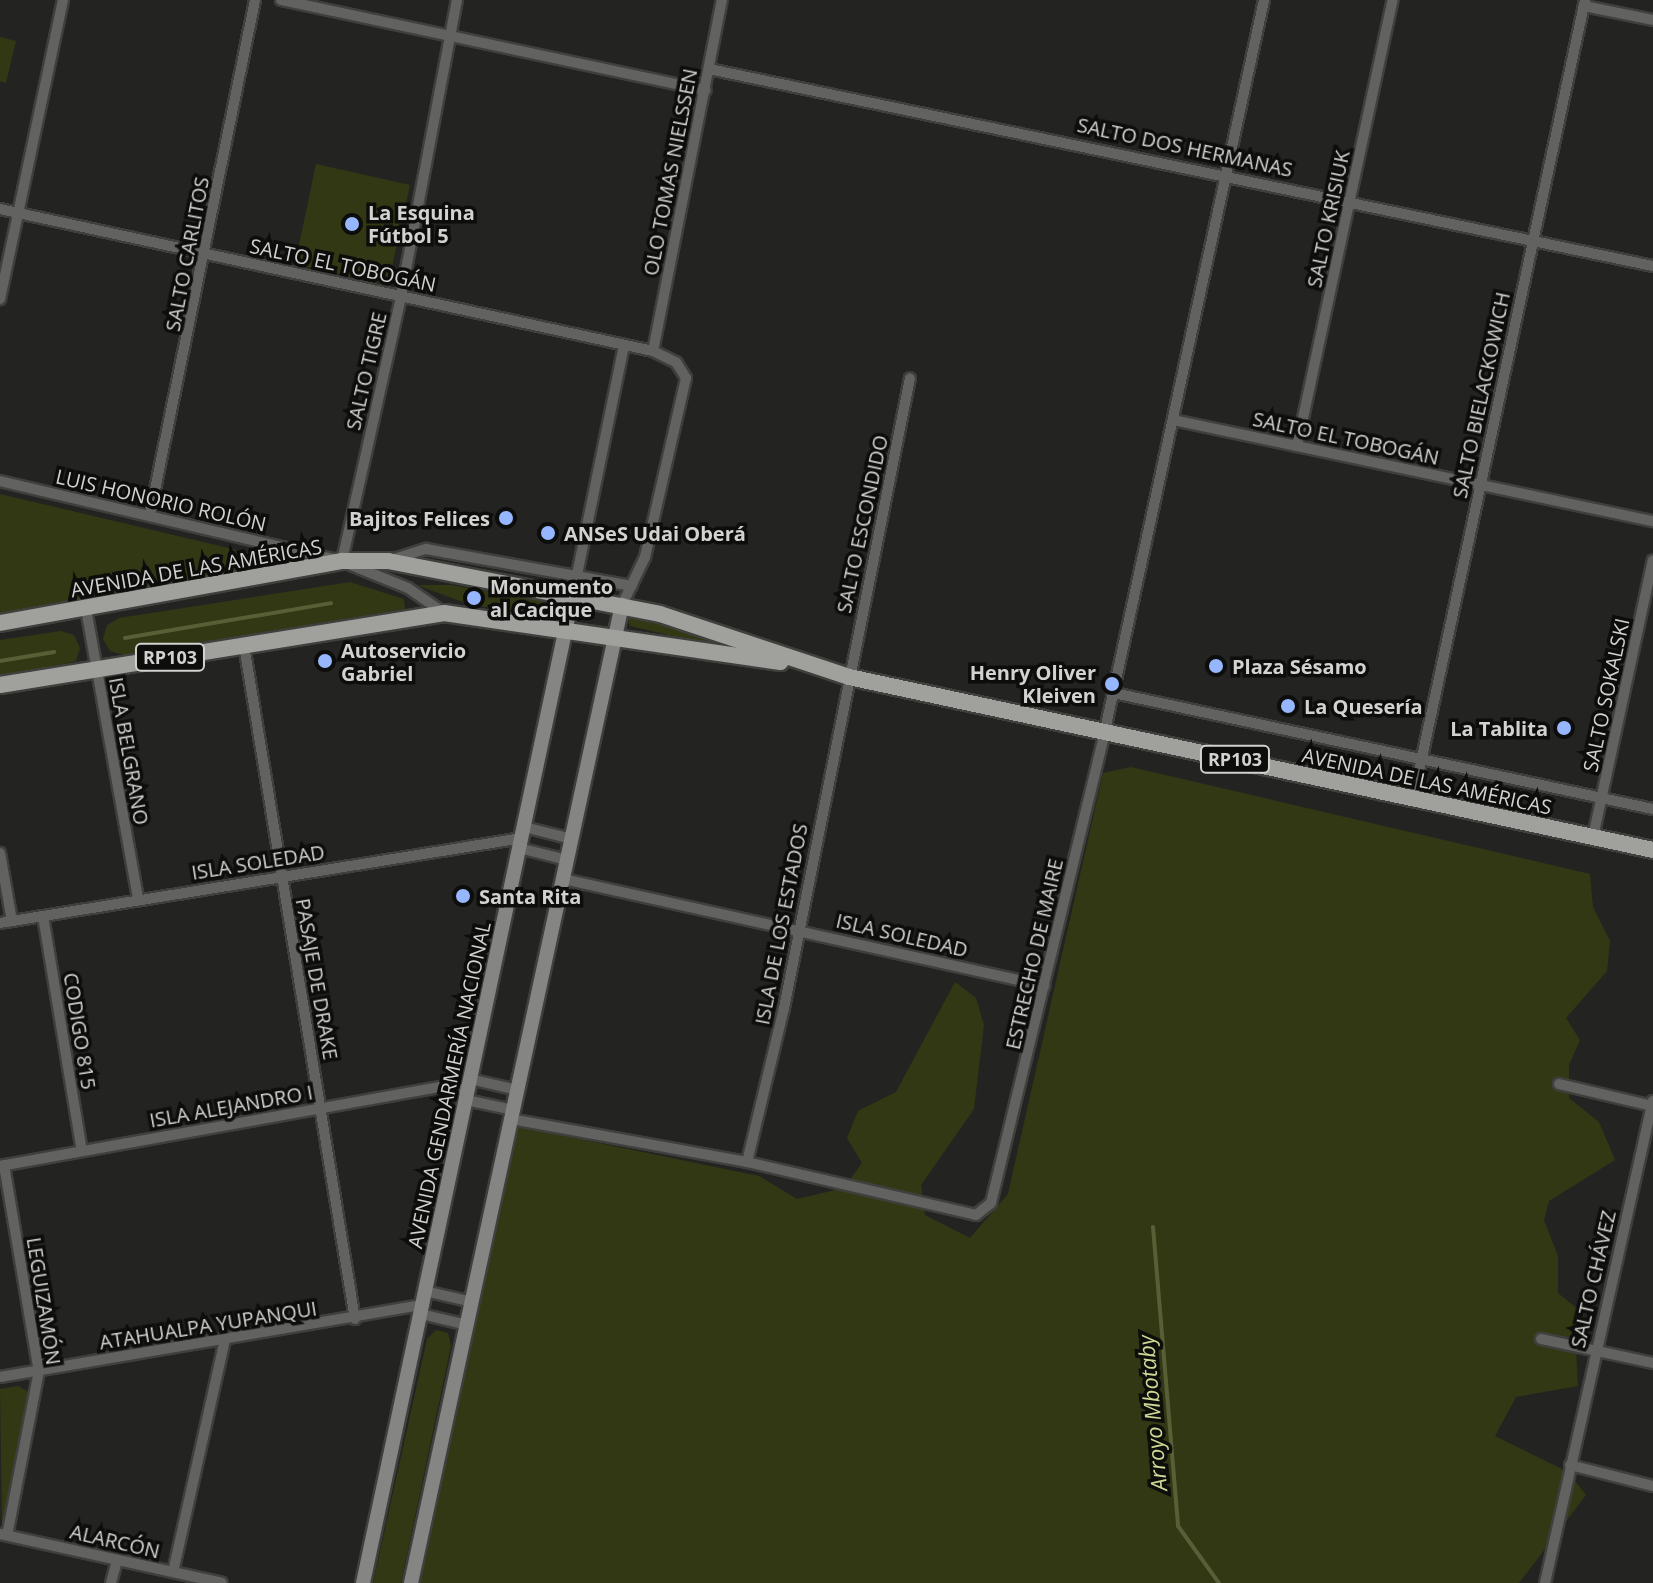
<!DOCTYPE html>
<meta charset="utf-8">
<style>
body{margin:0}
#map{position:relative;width:1653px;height:1583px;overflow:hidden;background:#232421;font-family:"Open Sans",sans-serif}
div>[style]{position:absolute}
.green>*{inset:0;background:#333814}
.stream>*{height:4px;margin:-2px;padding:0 2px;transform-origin:2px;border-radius:2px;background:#585e36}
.roads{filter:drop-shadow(2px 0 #3f403d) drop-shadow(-2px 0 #3f403d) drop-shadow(0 2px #3f403d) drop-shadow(0 -2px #3f403d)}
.street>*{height:10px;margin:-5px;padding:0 5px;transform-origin:5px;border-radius:5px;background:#626260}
.secondary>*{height:14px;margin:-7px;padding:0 7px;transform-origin:7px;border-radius:7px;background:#858583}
.primary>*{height:16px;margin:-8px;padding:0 8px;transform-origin:8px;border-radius:8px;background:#a0a19d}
.dots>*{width:22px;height:22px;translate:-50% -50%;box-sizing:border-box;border:4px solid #0d0d0c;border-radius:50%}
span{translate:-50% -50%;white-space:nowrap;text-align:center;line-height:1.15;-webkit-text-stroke:7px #0d0d0c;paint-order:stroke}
.shield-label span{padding:2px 6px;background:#0d0d0c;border:2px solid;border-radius:6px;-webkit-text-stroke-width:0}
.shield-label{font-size:18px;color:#d2d2d0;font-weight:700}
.street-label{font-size:20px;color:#d2d2d0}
.poi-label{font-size:20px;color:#d2d2d0;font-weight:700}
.left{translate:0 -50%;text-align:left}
.right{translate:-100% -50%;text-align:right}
.water-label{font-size:22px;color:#ced994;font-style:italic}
</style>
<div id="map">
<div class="green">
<div style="clip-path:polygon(0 37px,16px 41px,6px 83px,0 81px)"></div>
<div style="clip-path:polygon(316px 164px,410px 185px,388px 285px,295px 264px)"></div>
<div style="clip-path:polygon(0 494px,271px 558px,273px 570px,0 614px)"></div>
<div style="clip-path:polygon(350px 582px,404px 599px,405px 609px,124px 655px,110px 651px,103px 639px,107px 625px,119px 618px)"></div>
<div style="clip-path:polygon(417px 585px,451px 585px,548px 602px,551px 615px,471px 605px)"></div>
<div style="clip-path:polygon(627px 617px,687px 631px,720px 647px,630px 626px)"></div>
<div style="clip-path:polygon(61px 631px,74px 635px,80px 648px,76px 661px,0 678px,0 640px)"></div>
<div style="clip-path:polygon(1131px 767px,1590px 874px,1593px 907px,1610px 941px,1607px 971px,1566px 1018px,1580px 1040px,1569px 1065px,1569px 1098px,1599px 1122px,1615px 1160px,1549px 1201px,1544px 1220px,1558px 1256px,1558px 1293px,1584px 1314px,1576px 1349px,1578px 1386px,1516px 1397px,1495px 1436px,1568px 1472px,1586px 1495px,1519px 1583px,418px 1583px,507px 1124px,759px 1176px,797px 1199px,844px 1188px,862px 1163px,847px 1138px,858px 1111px,896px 1092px,955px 982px,976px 998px,984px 1025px,974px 1109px,921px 1185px,925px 1215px,970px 1238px,1008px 1194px,1103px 773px)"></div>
<div style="clip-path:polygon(436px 1330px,448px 1333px,451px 1346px,401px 1583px,373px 1583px,427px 1339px)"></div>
<div style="clip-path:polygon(18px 1386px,32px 1394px,2px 1526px,0 1389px)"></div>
</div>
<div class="stream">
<div style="left:125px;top:638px;width:209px;rotate:-9.6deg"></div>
<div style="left:0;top:661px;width:55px;rotate:-9.5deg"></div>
<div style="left:1153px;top:1227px;width:300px;rotate:85.2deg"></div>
<div style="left:1178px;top:1526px;width:70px;rotate:54.3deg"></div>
</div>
<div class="roads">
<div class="street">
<div style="left:281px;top:0;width:434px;rotate:12deg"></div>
<div style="left:1584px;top:6px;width:70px;rotate:11.5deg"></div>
<div style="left:709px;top:69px;width:964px;rotate:11.79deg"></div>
<div style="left:0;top:209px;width:668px;rotate:12.27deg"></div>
<div style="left:653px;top:351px;width:25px;rotate:26deg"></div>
<div style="left:676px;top:362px;width:19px;rotate:58deg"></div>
<div style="left:686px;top:378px;width:184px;rotate:102.9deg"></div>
<div style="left:645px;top:557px;width:53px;rotate:115.6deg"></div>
<div style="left:0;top:299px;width:306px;rotate:-78.1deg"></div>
<div style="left:653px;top:351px;width:358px;rotate:-78.9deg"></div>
<div style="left:1173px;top:420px;width:491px;rotate:11.9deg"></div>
<div style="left:1297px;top:446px;width:456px;rotate:-77.9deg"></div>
<div style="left:0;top:481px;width:345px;rotate:13.2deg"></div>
<div style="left:150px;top:514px;width:525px;rotate:-78.45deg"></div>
<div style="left:342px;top:561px;width:271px;rotate:-77.4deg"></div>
<div style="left:401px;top:296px;width:301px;rotate:-79.3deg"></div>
<div style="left:388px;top:561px;width:40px;rotate:-18deg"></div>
<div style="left:426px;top:549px;width:209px;rotate:10.2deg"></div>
<div style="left:351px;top:565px;width:61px;rotate:22deg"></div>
<div style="left:408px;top:588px;width:44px;rotate:34.8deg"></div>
<div style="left:573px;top:594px;width:254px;rotate:-78.4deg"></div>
<div style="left:86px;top:609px;width:295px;rotate:79.8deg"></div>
<div style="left:244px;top:645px;width:683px;rotate:80.65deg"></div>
<div style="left:1114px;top:693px;width:551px;rotate:12.15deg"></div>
<div style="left:1413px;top:799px;width:817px;rotate:-77.85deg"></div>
<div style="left:524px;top:827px;width:49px;rotate:14deg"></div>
<div style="left:1593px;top:837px;width:283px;rotate:-77.8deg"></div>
<div style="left:519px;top:848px;width:49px;rotate:14deg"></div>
<div style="left:0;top:853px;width:69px;rotate:80deg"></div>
<div style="left:563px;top:879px;width:493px;rotate:12.5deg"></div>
<div style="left:43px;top:916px;width:238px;rotate:80.6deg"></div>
<div style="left:0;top:923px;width:529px;rotate:-9.25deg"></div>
<div style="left:470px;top:1079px;width:48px;rotate:13.2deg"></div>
<div style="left:1559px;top:1084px;width:97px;rotate:13.2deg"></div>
<div style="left:466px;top:1100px;width:48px;rotate:12deg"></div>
<div style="left:511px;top:1119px;width:240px;rotate:10.3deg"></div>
<div style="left:747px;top:1162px;width:158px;rotate:-76.5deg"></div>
<div style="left:784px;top:1008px;width:642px;rotate:-78.69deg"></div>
<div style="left:747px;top:1162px;width:235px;rotate:13deg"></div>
<div style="left:976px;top:1215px;width:19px;rotate:-39deg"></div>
<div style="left:991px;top:1203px;width:487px;rotate:-76.4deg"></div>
<div style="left:1105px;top:730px;width:747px;rotate:-77.71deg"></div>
<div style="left:4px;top:1165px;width:209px;rotate:80.4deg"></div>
<div style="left:39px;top:1371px;width:167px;rotate:101deg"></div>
<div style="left:0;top:1166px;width:450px;rotate:-10.2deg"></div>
<div style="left:443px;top:1086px;width:25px;rotate:9deg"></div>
<div style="left:425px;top:1291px;width:48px;rotate:13.2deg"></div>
<div style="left:421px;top:1314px;width:47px;rotate:13.4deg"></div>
<div style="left:1541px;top:1339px;width:115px;rotate:12.1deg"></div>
<div style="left:0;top:1377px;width:428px;rotate:-9.7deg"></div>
<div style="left:1570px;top:1465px;width:86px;rotate:14.2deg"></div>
<div style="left:0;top:1534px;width:227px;rotate:12.4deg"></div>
<div style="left:173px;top:1572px;width:238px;rotate:-77.4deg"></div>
<div style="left:111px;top:1583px;width:24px;rotate:-75deg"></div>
<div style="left:1545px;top:1583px;width:494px;rotate:-77.4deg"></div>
</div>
<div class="secondary">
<div style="left:363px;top:1583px;width:1011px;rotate:-78.01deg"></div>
<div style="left:411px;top:1583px;width:1001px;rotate:-77.83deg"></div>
</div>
<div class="primary">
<div style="left:0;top:623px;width:348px;rotate:-10.3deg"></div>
<div style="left:342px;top:561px;width:46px"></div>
<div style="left:388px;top:561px;width:277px;rotate:11deg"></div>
<div style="left:660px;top:614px;width:199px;rotate:18.4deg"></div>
<div style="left:849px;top:677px;width:822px;rotate:12.14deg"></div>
<div style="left:0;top:685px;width:450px;rotate:-9.2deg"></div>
<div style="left:444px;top:613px;width:340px;rotate:8.3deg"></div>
</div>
</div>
<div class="dots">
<div style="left:352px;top:224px;background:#96b6fd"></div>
<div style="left:506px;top:518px;background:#96b6fd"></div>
<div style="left:548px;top:533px;background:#96b6fd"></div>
<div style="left:474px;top:598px;background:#96b6fd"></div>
<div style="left:325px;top:661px;background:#96b6fd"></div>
<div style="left:1216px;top:666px;background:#96b6fd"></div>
<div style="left:1112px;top:684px;background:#96b6fd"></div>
<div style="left:1288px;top:706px;background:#96b6fd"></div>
<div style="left:1564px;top:728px;background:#96b6fd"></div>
<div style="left:463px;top:896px;background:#96b6fd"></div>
</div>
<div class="shield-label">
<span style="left:170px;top:657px">RP103</span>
<span style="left:1235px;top:759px">RP103</span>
</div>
<div class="street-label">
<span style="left:1185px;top:147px;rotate:12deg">SALTO DOS HERMANAS</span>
<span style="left:670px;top:172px;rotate:-79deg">OLO TOMAS NIELSSEN</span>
<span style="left:1328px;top:219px;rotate:-78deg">SALTO KRISIUK</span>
<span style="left:187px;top:254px;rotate:-79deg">SALTO CARLITOS</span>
<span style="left:343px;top:265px;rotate:12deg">SALTO EL TOBOGÁN</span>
<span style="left:366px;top:371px;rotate:-77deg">SALTO TIGRE</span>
<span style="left:1481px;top:395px;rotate:-78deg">SALTO BIELACKOWICH</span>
<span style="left:1346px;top:438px;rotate:12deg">SALTO EL TOBOGÁN</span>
<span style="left:161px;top:500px;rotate:13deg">LUIS HONORIO ROLÓN</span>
<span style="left:862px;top:524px;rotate:-78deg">SALTO ESCONDIDO</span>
<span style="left:196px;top:568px;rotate:-10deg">AVENIDA DE LAS AMÉRICAS</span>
<span style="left:1606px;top:695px;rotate:-78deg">SALTO SOKALSKI</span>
<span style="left:129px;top:751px;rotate:80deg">ISLA BELGRANO</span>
<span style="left:1427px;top:781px;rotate:12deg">AVENIDA DE LAS AMÉRICAS</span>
<span style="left:258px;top:862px;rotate:-9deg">ISLA SOLEDAD</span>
<span style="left:781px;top:924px;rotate:-79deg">ISLA DE LOS ESTADOS</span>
<span style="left:902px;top:935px;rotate:13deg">ISLA SOLEDAD</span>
<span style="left:1034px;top:954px;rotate:-77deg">ESTRECHO DE MAIRE</span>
<span style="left:317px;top:979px;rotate:80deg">PASAJE DE DRAKE</span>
<span style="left:80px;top:1031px;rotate:81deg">CODIGO 815</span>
<span style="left:449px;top:1085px;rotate:-78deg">AVENIDA GENDARMERÍA NACIONAL</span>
<span style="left:231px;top:1106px;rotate:-10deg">ISLA ALEJANDRO I</span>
<span style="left:1593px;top:1279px;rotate:-77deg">SALTO CHÁVEZ</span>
<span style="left:44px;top:1301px;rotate:81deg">LEGUIZAMÓN</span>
<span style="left:208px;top:1325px;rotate:-9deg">ATAHUALPA YUPANQUI</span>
<span style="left:115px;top:1541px;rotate:13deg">ALARCÓN</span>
</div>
<div class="poi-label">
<span class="left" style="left:368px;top:224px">La Esquina<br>Fútbol 5</span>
<span class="right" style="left:490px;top:518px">Bajitos Felices</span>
<span class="left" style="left:564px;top:533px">ANSeS Udai Oberá</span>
<span class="left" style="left:490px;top:598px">Monumento<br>al Cacique</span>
<span class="left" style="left:341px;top:662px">Autoservicio<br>Gabriel</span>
<span class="left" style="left:1232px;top:666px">Plaza Sésamo</span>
<span class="right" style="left:1096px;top:684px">Henry Oliver<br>Kleiven</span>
<span class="left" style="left:1304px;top:706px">La Quesería</span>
<span class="right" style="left:1548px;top:728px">La Tablita</span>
<span class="left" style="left:479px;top:896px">Santa Rita</span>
</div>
<div class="water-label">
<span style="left:1152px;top:1413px;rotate:-95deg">Arroyo Mbotaby</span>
</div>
</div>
